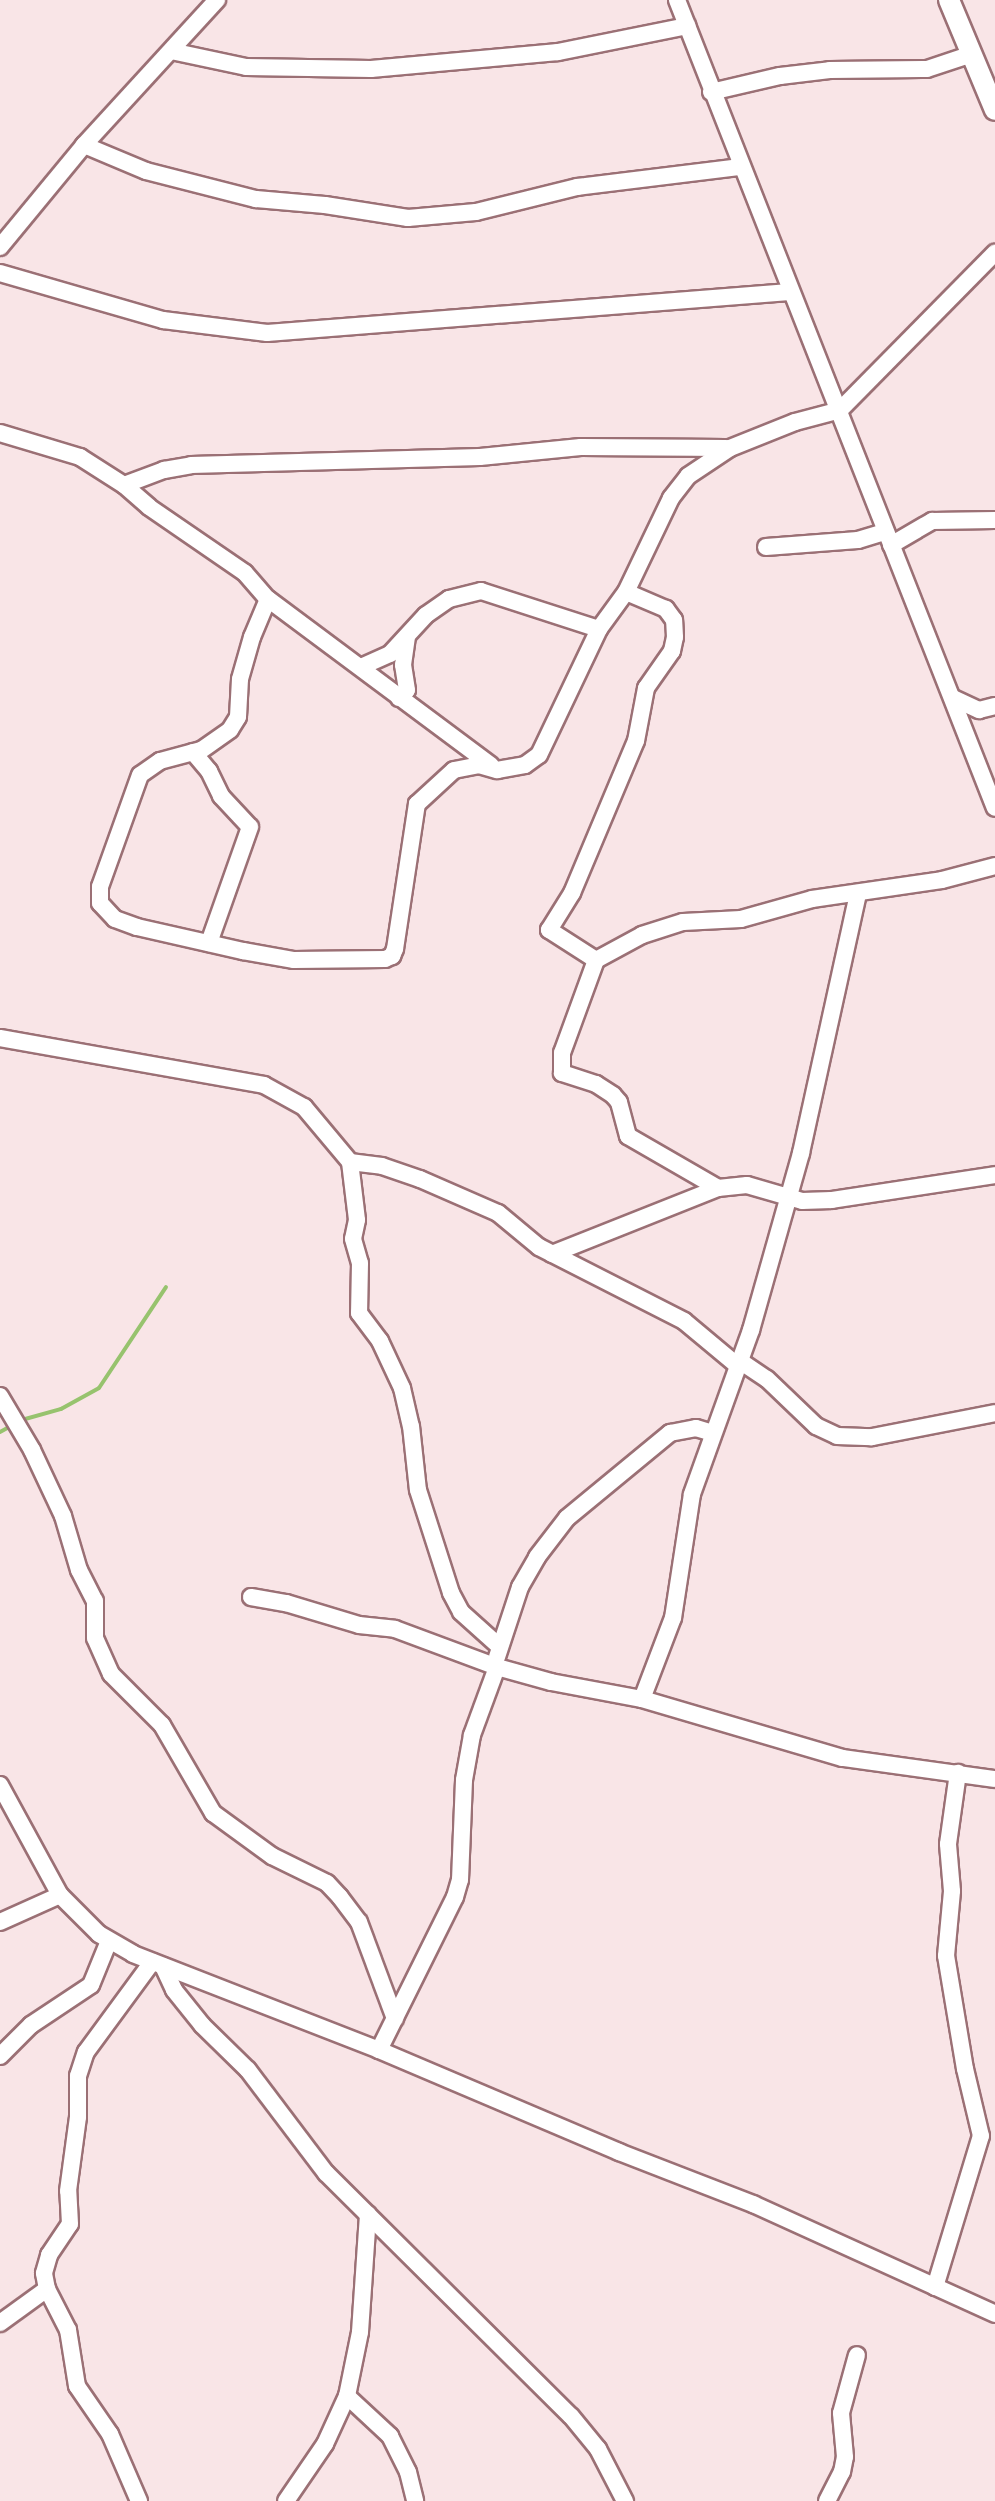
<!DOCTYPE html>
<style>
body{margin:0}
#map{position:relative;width:995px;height:2501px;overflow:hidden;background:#f9e5e7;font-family:"DM Sans",sans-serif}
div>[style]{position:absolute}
.stream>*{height:4px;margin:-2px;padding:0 2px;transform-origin:2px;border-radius:2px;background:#97c36e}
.roads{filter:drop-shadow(2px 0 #9b7075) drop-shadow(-2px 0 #9b7075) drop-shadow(0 2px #9b7075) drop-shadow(0 -2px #9b7075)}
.minor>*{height:16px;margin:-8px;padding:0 8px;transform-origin:8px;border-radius:8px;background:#fff}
.major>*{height:20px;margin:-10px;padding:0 10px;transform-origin:10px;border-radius:10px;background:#fff}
span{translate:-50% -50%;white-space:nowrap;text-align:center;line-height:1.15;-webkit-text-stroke:8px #f9e5e7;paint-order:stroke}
</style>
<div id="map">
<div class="stream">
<div style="left:18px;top:1421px;width:45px;rotate:-15.6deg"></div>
<div style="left:61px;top:1409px;width:43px;rotate:-28.9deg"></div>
<div style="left:99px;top:1388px;width:121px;rotate:-56.4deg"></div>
<div style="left:0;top:1432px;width:13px;rotate:-29deg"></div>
</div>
<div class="roads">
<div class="minor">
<div style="left:677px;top:0;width:868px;rotate:68.52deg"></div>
<div style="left:171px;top:51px;width:77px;rotate:12deg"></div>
<div style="left:246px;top:67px;width:125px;rotate:0.9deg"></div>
<div style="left:371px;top:69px;width:188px;rotate:-5.2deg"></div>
<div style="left:558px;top:52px;width:132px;rotate:-11.4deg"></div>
<div style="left:711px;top:92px;width:71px;rotate:-13.1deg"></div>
<div style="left:780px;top:76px;width:50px;rotate:-6.8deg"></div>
<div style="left:830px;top:70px;width:97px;rotate:-0.6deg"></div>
<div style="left:927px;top:69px;width:44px;rotate:-18.4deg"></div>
<div style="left:84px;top:145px;width:67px;rotate:22.8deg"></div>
<div style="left:146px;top:171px;width:114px;rotate:14.3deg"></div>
<div style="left:256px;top:199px;width:69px;rotate:5deg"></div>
<div style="left:325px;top:205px;width:84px;rotate:8.9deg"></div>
<div style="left:408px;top:218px;width:68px;rotate:-5deg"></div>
<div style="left:476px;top:212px;width:104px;rotate:-13.9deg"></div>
<div style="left:577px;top:187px;width:165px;rotate:-7deg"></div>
<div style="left:0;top:247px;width:132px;rotate:-50.5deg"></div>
<div style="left:84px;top:145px;width:197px;rotate:-47.5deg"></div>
<div style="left:0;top:273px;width:170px;rotate:16.1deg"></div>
<div style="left:163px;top:320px;width:105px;rotate:7.1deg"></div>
<div style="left:267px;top:333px;width:524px;rotate:-4.49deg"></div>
<div style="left:0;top:433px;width:84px;rotate:16.7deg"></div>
<div style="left:80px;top:457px;width:52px;rotate:32.5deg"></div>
<div style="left:124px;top:485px;width:43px;rotate:-20.6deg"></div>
<div style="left:164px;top:470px;width:27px;rotate:-10deg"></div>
<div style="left:191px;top:465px;width:289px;rotate:-1.6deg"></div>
<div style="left:480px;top:457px;width:101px;rotate:-5.7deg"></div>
<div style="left:581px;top:447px;width:145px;rotate:0.4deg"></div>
<div style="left:124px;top:485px;width:33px;rotate:41deg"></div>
<div style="left:149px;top:507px;width:116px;rotate:34.5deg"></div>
<div style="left:245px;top:573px;width:35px;rotate:49deg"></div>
<div style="left:268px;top:599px;width:278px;rotate:36.7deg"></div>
<div style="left:891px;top:545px;width:48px;rotate:-30.3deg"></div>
<div style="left:932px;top:521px;width:63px;rotate:-0.9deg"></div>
<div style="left:766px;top:547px;width:92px;rotate:-4.4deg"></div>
<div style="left:858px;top:540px;width:28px;rotate:-17deg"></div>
<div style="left:268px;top:599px;width:41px;rotate:112.8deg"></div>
<div style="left:252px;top:637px;width:44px;rotate:105.9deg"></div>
<div style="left:240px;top:679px;width:38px;rotate:93deg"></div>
<div style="left:238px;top:717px;width:15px;rotate:122deg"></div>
<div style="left:230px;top:730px;width:35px;rotate:145deg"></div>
<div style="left:201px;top:750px;width:42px;rotate:165deg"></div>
<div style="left:160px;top:761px;width:24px;rotate:145deg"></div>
<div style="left:140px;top:775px;width:119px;rotate:109.7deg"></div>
<div style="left:100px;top:887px;width:16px;rotate:90deg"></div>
<div style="left:100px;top:903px;width:22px;rotate:47deg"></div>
<div style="left:115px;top:919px;width:23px;rotate:20deg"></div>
<div style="left:137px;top:927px;width:109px;rotate:12.8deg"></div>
<div style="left:243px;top:951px;width:52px;rotate:10deg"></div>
<div style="left:294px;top:960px;width:91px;rotate:-0.6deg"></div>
<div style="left:385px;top:959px;width:8px;rotate:-23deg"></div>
<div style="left:392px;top:956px;width:8px;rotate:-67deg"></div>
<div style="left:395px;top:949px;width:147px;rotate:-81.4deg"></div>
<div style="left:417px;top:804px;width:50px;rotate:-42.6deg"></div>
<div style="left:454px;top:770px;width:25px;rotate:-11deg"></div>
<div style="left:479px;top:765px;width:19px;rotate:16deg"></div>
<div style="left:497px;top:770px;width:28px;rotate:-10deg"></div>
<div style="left:525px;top:765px;width:17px;rotate:-36deg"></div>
<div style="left:539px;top:755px;width:140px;rotate:-64.5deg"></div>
<div style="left:599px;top:629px;width:46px;rotate:-53.9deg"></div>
<div style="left:626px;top:592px;width:104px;rotate:-64.4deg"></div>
<div style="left:671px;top:498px;width:28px;rotate:-52deg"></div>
<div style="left:688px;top:476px;width:50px;rotate:-33.7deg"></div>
<div style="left:730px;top:448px;width:70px;rotate:-21.8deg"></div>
<div style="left:795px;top:422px;width:47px;rotate:-14.9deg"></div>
<div style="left:840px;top:410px;width:221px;rotate:-45.4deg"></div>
<div style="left:363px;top:666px;width:30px;rotate:-24deg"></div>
<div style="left:390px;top:654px;width:53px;rotate:-47.3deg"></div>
<div style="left:426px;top:615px;width:28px;rotate:-35deg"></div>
<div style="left:449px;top:599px;width:33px;rotate:-14deg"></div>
<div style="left:481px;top:591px;width:124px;rotate:17.9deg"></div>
<div style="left:399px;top:698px;width:11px;rotate:-45deg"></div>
<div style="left:407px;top:690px;width:25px;rotate:-99deg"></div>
<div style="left:403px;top:665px;width:27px;rotate:-82deg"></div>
<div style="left:953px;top:698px;width:29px;rotate:25deg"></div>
<div style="left:979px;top:710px;width:16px;rotate:-14deg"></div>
<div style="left:193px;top:752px;width:25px;rotate:50deg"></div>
<div style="left:209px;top:771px;width:28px;rotate:64deg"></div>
<div style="left:221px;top:796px;width:42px;rotate:46.9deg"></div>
<div style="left:250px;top:827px;width:123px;rotate:109.5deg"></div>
<div style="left:596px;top:960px;width:56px;rotate:-147.4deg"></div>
<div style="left:549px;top:930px;width:44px;rotate:-58.1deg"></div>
<div style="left:572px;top:893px;width:165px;rotate:-67.2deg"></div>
<div style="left:636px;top:741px;width:54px;rotate:-79.3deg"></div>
<div style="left:646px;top:688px;width:45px;rotate:-54.9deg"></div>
<div style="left:672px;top:651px;width:14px;rotate:-78deg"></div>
<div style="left:675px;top:637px;width:17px;rotate:-93deg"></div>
<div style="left:674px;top:620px;width:14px;rotate:-126deg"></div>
<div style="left:666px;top:609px;width:43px;rotate:-157deg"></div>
<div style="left:0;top:1038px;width:268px;rotate:10.1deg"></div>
<div style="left:264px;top:1085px;width:46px;rotate:28.8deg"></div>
<div style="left:304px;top:1107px;width:72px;rotate:50.1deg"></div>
<div style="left:350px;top:1162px;width:32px;rotate:7deg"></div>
<div style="left:382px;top:1166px;width:40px;rotate:18.9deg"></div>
<div style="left:420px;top:1179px;width:85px;rotate:23.6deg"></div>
<div style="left:498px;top:1213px;width:53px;rotate:39.7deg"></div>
<div style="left:539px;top:1247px;width:163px;rotate:27deg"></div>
<div style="left:684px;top:1321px;width:70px;rotate:39.8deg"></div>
<div style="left:350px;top:1162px;width:58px;rotate:83.1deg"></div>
<div style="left:357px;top:1220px;width:19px;rotate:102deg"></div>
<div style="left:353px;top:1239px;width:25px;rotate:74deg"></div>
<div style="left:360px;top:1263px;width:50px;rotate:91.1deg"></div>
<div style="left:359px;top:1313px;width:35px;rotate:53deg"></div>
<div style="left:380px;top:1341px;width:52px;rotate:64.9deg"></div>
<div style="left:402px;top:1388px;width:39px;rotate:77deg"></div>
<div style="left:411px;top:1426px;width:64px;rotate:83.8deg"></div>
<div style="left:418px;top:1490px;width:108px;rotate:72.2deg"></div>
<div style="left:451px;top:1593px;width:21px;rotate:62deg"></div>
<div style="left:461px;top:1612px;width:52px;rotate:41.9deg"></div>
<div style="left:718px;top:1188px;width:104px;rotate:-150deg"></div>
<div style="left:628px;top:1136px;width:35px;rotate:-105deg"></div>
<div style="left:619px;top:1102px;width:9px;rotate:-131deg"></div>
<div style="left:613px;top:1095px;width:20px;rotate:-147deg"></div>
<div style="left:596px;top:1084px;width:36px;rotate:-162deg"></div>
<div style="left:562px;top:1073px;width:20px;rotate:-90deg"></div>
<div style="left:562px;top:1053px;width:99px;rotate:-69.9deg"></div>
<div style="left:596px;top:960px;width:52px;rotate:-28.5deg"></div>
<div style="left:642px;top:935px;width:43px;rotate:-17.6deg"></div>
<div style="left:683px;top:922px;width:58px;rotate:-3deg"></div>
<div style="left:741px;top:919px;width:74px;rotate:-15.7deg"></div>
<div style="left:812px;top:899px;width:131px;rotate:-8.3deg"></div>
<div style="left:942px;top:880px;width:55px;rotate:-14.8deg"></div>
<div style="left:552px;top:1254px;width:179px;rotate:-21.7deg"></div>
<div style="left:718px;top:1188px;width:29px;rotate:-6deg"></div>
<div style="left:747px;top:1185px;width:57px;rotate:16.2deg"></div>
<div style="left:802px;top:1201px;width:30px;rotate:-2deg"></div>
<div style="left:832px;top:1200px;width:165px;rotate:-8.7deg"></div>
<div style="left:740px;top:1361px;width:32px;rotate:34deg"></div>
<div style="left:767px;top:1379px;width:68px;rotate:43.8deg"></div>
<div style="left:816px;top:1426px;width:23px;rotate:25deg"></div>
<div style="left:837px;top:1436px;width:35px;rotate:2deg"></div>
<div style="left:872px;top:1437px;width:125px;rotate:-11deg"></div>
<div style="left:0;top:1396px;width:63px;rotate:59.3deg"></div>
<div style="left:32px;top:1450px;width:73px;rotate:64.8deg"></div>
<div style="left:63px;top:1516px;width:56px;rotate:73.5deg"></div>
<div style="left:79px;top:1570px;width:35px;rotate:63deg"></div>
<div style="left:95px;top:1601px;width:37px;rotate:90deg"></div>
<div style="left:95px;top:1638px;width:39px;rotate:66deg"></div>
<div style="left:111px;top:1674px;width:72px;rotate:45deg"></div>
<div style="left:162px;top:1725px;width:102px;rotate:59.9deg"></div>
<div style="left:213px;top:1813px;width:73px;rotate:36.1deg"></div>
<div style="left:272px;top:1856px;width:61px;rotate:26.1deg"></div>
<div style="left:327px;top:1883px;width:19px;rotate:47deg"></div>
<div style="left:340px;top:1897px;width:31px;rotate:53deg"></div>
<div style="left:359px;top:1922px;width:103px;rotate:69.6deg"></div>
<div style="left:251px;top:1597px;width:36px;rotate:10deg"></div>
<div style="left:286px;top:1603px;width:76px;rotate:16.8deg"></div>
<div style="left:359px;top:1625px;width:36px;rotate:6deg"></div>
<div style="left:395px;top:1629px;width:109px;rotate:20.4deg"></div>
<div style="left:497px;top:1667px;width:56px;rotate:15.5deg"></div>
<div style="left:551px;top:1682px;width:93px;rotate:10.6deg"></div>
<div style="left:642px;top:1699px;width:209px;rotate:16.4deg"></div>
<div style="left:843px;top:1758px;width:153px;rotate:7.9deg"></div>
<div style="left:497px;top:1657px;width:74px;rotate:-71.8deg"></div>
<div style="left:520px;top:1587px;width:34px;rotate:-60deg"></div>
<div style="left:537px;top:1557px;width:49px;rotate:-52.4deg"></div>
<div style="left:567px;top:1518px;width:134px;rotate:-39.5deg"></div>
<div style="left:670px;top:1433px;width:26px;rotate:-11deg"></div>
<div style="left:696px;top:1428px;width:17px;rotate:17deg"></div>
<div style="left:642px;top:1699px;width:87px;rotate:-69.1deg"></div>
<div style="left:673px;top:1618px;width:125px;rotate:-81.3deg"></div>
<div style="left:692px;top:1494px;width:174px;rotate:-70.2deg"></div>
<div style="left:751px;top:1330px;width:184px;rotate:-74.2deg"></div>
<div style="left:801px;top:1153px;width:266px;rotate:-77.6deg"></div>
<div style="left:0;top:1785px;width:125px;rotate:61.4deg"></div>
<div style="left:60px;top:1895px;width:55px;rotate:45deg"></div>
<div style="left:99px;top:1934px;width:39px;rotate:30deg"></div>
<div style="left:133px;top:1954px;width:264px;rotate:21.3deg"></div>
<div style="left:379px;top:2050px;width:261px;rotate:23deg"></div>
<div style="left:619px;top:2152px;width:144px;rotate:21.2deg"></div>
<div style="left:753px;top:2204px;width:266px;rotate:24.4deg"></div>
<div style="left:0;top:1922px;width:66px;rotate:-24.2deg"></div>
<div style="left:163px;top:1966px;width:26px;rotate:65deg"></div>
<div style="left:174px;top:1990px;width:45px;rotate:51.3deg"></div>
<div style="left:202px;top:2025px;width:64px;rotate:44.4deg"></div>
<div style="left:248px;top:2070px;width:129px;rotate:52.9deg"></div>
<div style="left:326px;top:2173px;width:345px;rotate:44.8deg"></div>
<div style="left:571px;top:2416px;width:43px;rotate:50.7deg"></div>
<div style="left:598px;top:2449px;width:59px;rotate:62.6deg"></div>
<div style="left:379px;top:2050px;width:171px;rotate:-63.6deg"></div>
<div style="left:455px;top:1897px;width:18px;rotate:-74deg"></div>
<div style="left:460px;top:1880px;width:100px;rotate:-87.7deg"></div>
<div style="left:464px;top:1780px;width:46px;rotate:-79.9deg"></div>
<div style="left:472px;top:1735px;width:72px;rotate:-69.8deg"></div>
<div style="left:0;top:2056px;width:44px;rotate:-45deg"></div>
<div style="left:31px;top:2025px;width:72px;rotate:-33.7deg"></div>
<div style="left:91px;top:1985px;width:48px;rotate:-67.8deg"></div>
<div style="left:935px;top:2287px;width:158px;rotate:-73.1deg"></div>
<div style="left:981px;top:2136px;width:69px;rotate:-103.4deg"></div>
<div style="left:965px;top:2069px;width:115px;rotate:-99.5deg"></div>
<div style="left:946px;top:1956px;width:65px;rotate:-84.7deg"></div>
<div style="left:952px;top:1891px;width:47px;rotate:-94.9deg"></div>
<div style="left:948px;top:1844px;width:72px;rotate:-82deg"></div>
<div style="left:0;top:2323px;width:58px;rotate:-35.9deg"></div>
<div style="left:347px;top:2396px;width:59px;rotate:42.9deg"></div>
<div style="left:390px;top:2436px;width:40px;rotate:63.4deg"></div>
<div style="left:408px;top:2472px;width:30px;rotate:76deg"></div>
<div style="left:139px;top:2501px;width:73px;rotate:-113.4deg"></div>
<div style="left:110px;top:2434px;width:58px;rotate:-124.5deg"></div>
<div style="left:77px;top:2386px;width:57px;rotate:-99.1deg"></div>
<div style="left:68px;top:2330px;width:46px;rotate:-117.1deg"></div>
<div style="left:47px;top:2289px;width:16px;rotate:-101deg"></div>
<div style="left:44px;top:2273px;width:19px;rotate:-74deg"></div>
<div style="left:49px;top:2255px;width:37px;rotate:-56deg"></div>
<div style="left:70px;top:2224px;width:33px;rotate:-93deg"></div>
<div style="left:68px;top:2191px;width:75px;rotate:-82.3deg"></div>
<div style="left:78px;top:2117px;width:41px;rotate:-90deg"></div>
<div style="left:78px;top:2076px;width:25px;rotate:-72deg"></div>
<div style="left:86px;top:2052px;width:112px;rotate:-53.7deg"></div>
<div style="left:286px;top:2501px;width:69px;rotate:-55.6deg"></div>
<div style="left:325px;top:2444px;width:53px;rotate:-65.4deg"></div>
<div style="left:347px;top:2396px;width:65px;rotate:-78.5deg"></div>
<div style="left:360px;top:2332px;width:118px;rotate:-86.1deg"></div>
<div style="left:827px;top:2501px;width:33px;rotate:-63deg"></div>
<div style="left:842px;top:2472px;width:15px;rotate:-79deg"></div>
<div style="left:845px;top:2457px;width:44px;rotate:-95.2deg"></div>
<div style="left:841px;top:2413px;width:60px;rotate:-74.6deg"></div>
</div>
<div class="major">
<div style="left:949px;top:0;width:119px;rotate:67.3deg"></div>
</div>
</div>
</div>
